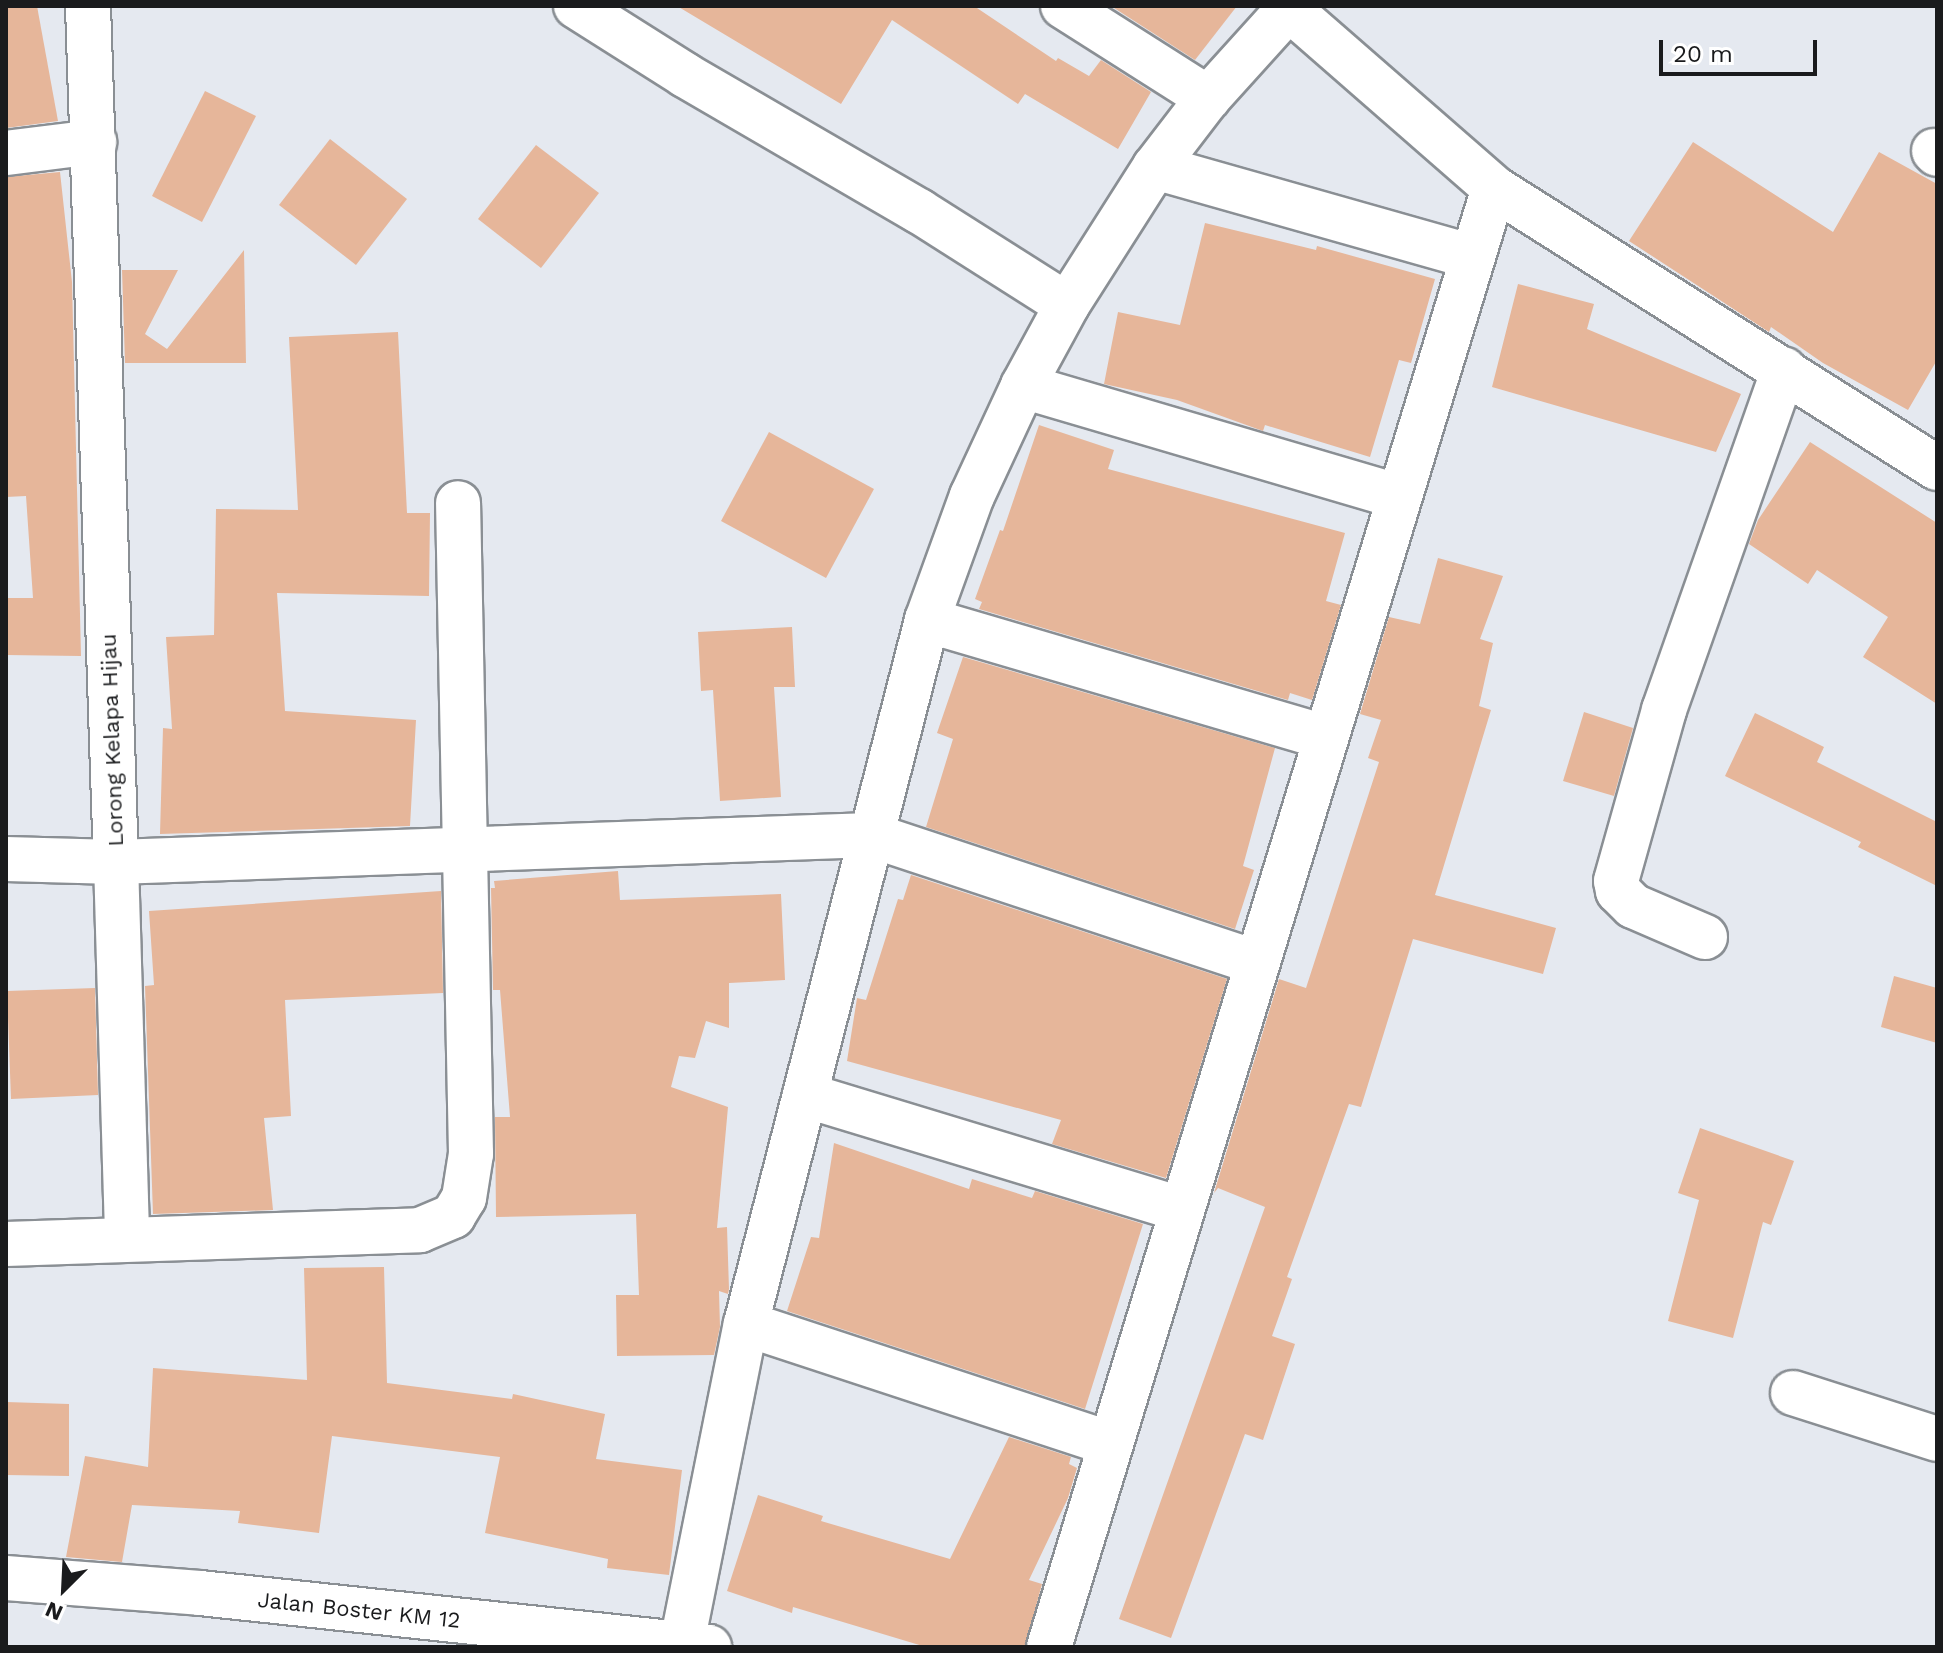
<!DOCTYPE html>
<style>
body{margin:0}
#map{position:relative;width:1943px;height:1653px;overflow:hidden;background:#e5e9f0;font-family:"Work Sans",sans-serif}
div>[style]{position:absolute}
.building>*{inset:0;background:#e6b69a}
.roads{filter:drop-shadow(2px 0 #8a8f94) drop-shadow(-2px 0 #8a8f94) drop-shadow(0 2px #8a8f94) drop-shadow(0 -2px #8a8f94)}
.street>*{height:44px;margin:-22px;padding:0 22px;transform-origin:22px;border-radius:22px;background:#fff}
span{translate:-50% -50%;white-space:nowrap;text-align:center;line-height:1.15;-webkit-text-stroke:6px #fff;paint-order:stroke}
.street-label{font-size:22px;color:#1a1b1d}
.frame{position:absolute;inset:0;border:8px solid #1a1b1d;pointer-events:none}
.north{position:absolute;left:24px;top:1549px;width:80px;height:80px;-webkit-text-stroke:6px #fff;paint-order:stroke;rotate:204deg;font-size:22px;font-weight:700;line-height:32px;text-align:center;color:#1a1b1d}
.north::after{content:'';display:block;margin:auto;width:28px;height:36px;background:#1a1b1d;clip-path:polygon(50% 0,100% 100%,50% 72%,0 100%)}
.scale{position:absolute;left:1659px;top:40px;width:158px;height:36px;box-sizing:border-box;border:4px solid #1a1b1d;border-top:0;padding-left:10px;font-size:24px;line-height:28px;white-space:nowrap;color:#1a1b1d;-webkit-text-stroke:6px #fff;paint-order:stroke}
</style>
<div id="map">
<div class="building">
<div style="clip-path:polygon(6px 6px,37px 6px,58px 121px,6px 128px)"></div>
<div style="clip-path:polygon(677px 6px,974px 6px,1056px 61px,1058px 58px,1089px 76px,1101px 60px,1151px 92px,1118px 149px,1025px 94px,1018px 104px,892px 20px,841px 104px)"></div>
<div style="clip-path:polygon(1111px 6px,1237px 6px,1195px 60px)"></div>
<div style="clip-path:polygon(205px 91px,256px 116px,202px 222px,152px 196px)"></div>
<div style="clip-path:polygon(330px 139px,407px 199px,356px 265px,279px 205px)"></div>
<div style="clip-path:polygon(1693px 142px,1833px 232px,1879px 152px,1937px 184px,1937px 360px,1908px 410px,1823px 363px,1771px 327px,1769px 332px,1629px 241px)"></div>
<div style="clip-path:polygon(536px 145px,599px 193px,541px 268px,478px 219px)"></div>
<div style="clip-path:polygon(60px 172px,72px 282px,81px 656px,6px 655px,6px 598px,33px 598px,26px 496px,6px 497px,6px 177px)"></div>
<div style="clip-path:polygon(1205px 223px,1316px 250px,1317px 246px,1435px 279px,1411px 363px,1399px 360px,1370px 457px,1265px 425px,1263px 431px,1177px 400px,1104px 384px,1118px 312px,1180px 325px)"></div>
<div style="clip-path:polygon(244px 250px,246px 363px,125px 363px,122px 270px,178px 270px,145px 334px,167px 349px)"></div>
<div style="clip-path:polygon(1518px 284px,1594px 304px,1587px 329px,1741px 394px,1716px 452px,1492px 387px)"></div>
<div style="clip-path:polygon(398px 332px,407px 513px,430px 513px,429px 596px,277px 593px,285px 711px,416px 720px,410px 826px,160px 834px,163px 728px,172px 729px,166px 637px,214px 635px,216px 509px,298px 510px,289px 337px)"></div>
<div style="clip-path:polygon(1039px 425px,1114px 450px,1108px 469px,1345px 533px,1326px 601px,1341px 605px,1312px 700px,1290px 693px,1288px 700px,979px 609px,982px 602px,975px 599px,1000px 530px,1003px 531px)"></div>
<div style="clip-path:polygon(769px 432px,874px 489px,826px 578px,721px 521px)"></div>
<div style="clip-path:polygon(1810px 442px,1937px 523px,1937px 704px,1863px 657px,1888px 617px,1817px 570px,1808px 584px,1749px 544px,1758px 520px)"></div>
<div style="clip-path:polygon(1438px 558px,1503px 576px,1480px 639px,1493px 643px,1479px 706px,1491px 710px,1435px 895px,1556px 928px,1543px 974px,1413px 939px,1361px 1107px,1349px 1104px,1287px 1277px,1292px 1279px,1272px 1336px,1295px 1344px,1263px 1440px,1245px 1434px,1171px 1638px,1119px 1619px,1265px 1207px,1218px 1188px,1214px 1193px,1279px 979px,1306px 988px,1379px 762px,1368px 758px,1381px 720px,1360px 714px,1389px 617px,1420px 624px)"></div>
<div style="clip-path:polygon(792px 627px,795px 687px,774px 687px,781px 797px,720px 801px,713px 690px,701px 691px,698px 632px)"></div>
<div style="clip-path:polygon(963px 657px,1275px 748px,1243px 866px,1254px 870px,1235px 929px,926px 827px,953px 739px,937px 733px)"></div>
<div style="clip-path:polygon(1584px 712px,1633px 728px,1614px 796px,1563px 781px)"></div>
<div style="clip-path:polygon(1755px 713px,1824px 747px,1817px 762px,1937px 822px,1937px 886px,1858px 847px,1861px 842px,1725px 776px)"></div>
<div style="clip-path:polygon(618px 871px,620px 900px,781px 894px,785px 980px,729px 983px,729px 1028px,706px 1021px,695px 1058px,679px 1056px,671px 1087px,728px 1107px,717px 1228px,727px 1227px,729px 1289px,728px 1294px,719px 1291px,720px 1327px,714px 1355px,617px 1356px,616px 1295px,639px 1295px,636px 1214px,496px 1217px,495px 1117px,510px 1117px,500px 990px,493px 990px,491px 888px,495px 888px,494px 881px)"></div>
<div style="clip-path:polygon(911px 875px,1227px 979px,1166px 1178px,1052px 1144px,1061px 1120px,847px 1061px,857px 998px,866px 1000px,898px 899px,903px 900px)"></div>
<div style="clip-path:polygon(441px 891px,443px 993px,285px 1000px,291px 1116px,264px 1118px,273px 1210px,153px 1214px,145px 986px,154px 985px,149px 911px)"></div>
<div style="clip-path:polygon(1894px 976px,1937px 988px,1937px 1043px,1881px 1027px)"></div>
<div style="clip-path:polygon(95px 988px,98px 1095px,11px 1099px,7px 991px)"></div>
<div style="clip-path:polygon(1700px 1128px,1794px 1161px,1771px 1225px,1763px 1222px,1733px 1338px,1668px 1321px,1699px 1200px,1678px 1193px)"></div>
<div style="clip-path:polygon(834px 1143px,969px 1189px,972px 1179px,1032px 1198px,1035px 1191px,1143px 1224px,1085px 1409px,787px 1311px,811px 1237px,819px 1238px)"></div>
<div style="clip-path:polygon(384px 1267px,387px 1383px,512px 1399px,513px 1394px,605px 1414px,596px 1459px,682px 1470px,669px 1575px,607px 1568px,608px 1559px,485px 1533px,500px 1457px,332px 1436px,319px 1533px,238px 1523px,240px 1511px,132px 1505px,122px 1562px,66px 1557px,85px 1456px,148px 1467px,153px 1368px,307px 1380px,304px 1268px)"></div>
<div style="clip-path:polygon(6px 1402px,69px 1404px,69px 1476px,6px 1475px)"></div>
<div style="clip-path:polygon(1009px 1437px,1071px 1457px,1069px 1464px,1077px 1468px,1068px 1498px,1029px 1580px,1042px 1584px,1025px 1647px,926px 1647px,793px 1607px,792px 1613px,727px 1591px,758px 1495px,823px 1516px,821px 1521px,950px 1559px)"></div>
</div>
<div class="roads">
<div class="street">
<div style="left:88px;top:6px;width:856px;rotate:88.13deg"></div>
<div style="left:116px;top:862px;width:755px;rotate:-2.05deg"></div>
<div style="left:871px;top:835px;width:405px;rotate:18.3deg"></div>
<div style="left:576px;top:6px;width:129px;rotate:32.3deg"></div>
<div style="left:685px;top:75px;width:271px;rotate:30.2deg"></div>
<div style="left:919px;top:211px;width:175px;rotate:32.4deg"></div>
<div style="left:1063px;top:6px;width:172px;rotate:32.4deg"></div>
<div style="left:1288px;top:8px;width:274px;rotate:41.1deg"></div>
<div style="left:1494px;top:188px;width:524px;rotate:32.3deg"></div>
<div style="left:1934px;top:151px;width:4px;rotate:45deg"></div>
<div style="left:6px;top:153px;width:89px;rotate:-7.1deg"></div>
<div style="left:1155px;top:167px;width:330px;rotate:15.8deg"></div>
<div style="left:1023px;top:386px;width:392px;rotate:16.4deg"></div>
<div style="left:927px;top:620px;width:415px;rotate:16.4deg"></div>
<div style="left:6px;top:859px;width:110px;rotate:1.6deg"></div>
<div style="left:116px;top:862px;width:375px;rotate:88.3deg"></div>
<div style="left:1705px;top:937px;width:78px;rotate:-156.7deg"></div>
<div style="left:1633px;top:906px;width:21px;rotate:-135deg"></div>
<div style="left:1618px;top:891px;width:10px;rotate:-101deg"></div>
<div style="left:1616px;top:881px;width:178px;rotate:-74.3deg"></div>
<div style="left:1664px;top:710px;width:361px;rotate:-70.6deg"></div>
<div style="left:805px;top:1095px;width:393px;rotate:16.9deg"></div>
<div style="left:6px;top:1244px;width:414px;rotate:-1.9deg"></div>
<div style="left:420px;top:1230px;width:36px;rotate:-23deg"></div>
<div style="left:453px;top:1216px;width:21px;rotate:-59deg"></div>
<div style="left:464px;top:1198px;width:45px;rotate:-81deg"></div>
<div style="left:471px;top:1154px;width:651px;rotate:-91.14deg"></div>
<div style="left:746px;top:1324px;width:382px;rotate:18.2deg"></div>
<div style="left:1793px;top:1393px;width:151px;rotate:17.7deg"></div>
<div style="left:6px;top:1578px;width:195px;rotate:4.4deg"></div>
<div style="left:200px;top:1593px;width:512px;rotate:6.06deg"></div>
<div style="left:682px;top:1643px;width:325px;rotate:-78.7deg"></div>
<div style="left:746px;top:1324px;width:727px;rotate:-75.58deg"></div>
<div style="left:927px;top:620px;width:132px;rotate:-70.1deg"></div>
<div style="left:972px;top:496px;width:121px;rotate:-65.1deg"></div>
<div style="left:1023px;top:386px;width:92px;rotate:-61.5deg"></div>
<div style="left:1067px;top:305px;width:164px;rotate:-57.5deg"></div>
<div style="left:1155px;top:167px;width:87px;rotate:-52.5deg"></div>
<div style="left:1208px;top:98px;width:124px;rotate:-47.9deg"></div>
<div style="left:1049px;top:1647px;width:1525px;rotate:-73.04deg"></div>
</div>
</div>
<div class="street-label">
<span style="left:112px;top:740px;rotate:-92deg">Lorong Kelapa Hijau</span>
<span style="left:359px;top:1610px;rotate:6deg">Jalan Boster KM 12</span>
</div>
<div class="frame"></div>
<div class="north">N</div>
<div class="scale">20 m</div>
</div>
